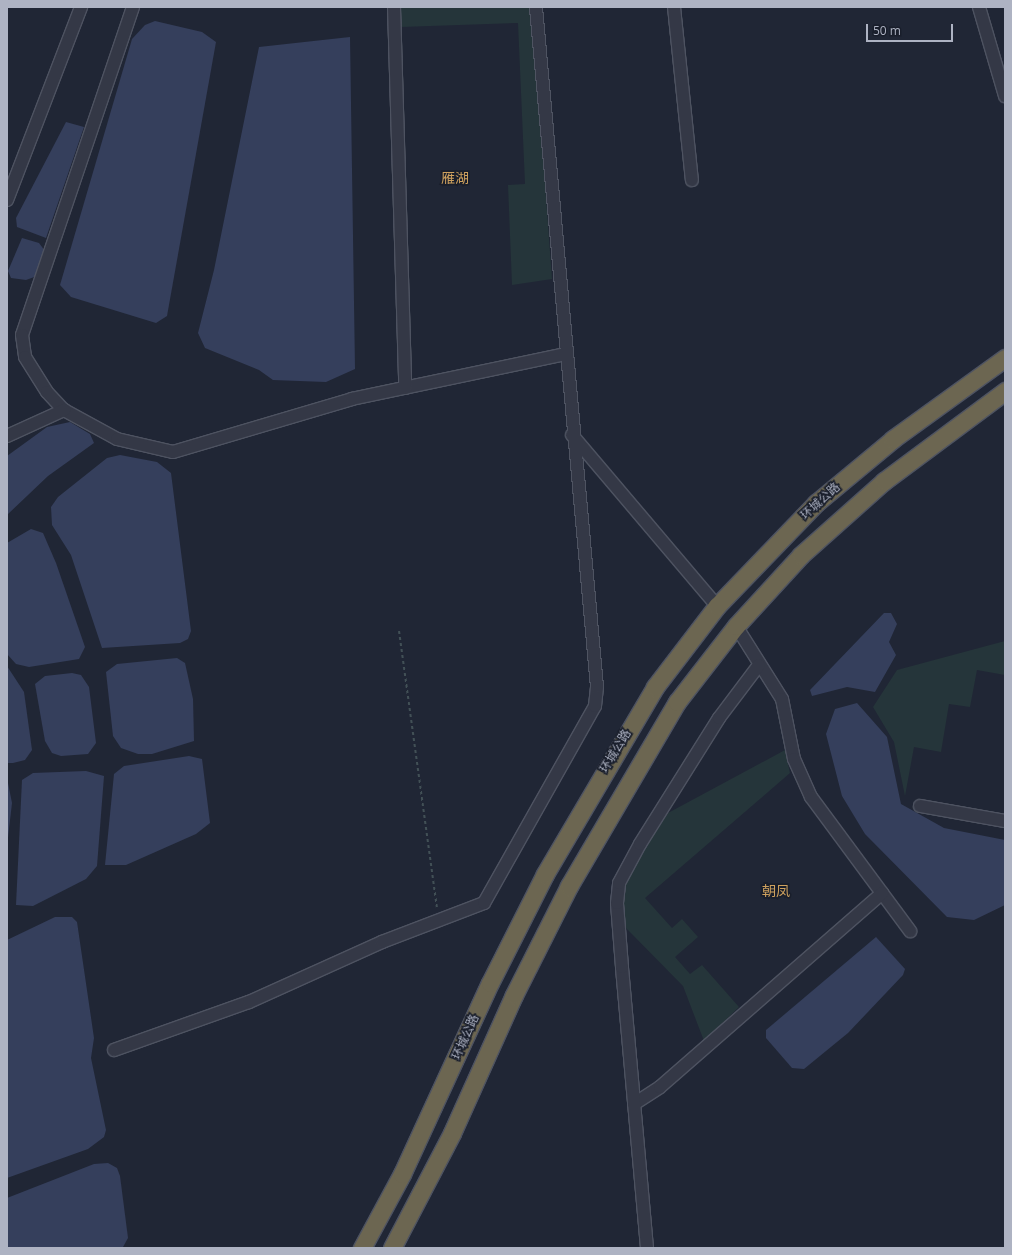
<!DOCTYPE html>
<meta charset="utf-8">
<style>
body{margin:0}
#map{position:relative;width:1012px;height:1255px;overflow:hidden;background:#202635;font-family:"Open Sans","Noto Sans SC",sans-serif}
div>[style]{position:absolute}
.green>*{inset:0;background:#25353a}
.water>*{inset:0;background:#353f5c}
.path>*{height:2px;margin-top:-1px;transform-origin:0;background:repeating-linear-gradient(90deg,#425056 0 3px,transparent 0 6px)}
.roads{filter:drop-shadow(1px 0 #4e5361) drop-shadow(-1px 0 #4e5361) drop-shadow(0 1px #4e5361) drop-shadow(0 -1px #4e5361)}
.minor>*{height:12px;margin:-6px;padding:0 6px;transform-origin:6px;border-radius:6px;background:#343846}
.highway>*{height:17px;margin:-8.5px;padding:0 8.5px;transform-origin:8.5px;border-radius:8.5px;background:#6c6651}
span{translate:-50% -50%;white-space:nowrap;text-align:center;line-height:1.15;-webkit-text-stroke:3.5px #191e2b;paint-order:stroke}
.street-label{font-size:12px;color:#aeb3c3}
.quarter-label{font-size:14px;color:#cea15e}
.frame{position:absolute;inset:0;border:8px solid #aeb3c3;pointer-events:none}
.scale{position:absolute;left:866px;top:24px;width:87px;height:18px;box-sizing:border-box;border:2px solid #aeb3c3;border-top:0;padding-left:5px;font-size:12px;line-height:14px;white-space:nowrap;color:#aeb3c3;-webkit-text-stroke:3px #191e2b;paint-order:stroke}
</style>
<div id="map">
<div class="green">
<div style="clip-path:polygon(401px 7px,532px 7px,552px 279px,512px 285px,508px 185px,525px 184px,518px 23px,401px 27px)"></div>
<div style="clip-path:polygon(1005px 641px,1005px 675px,977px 670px,970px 707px,949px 704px,941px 752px,914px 747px,905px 796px,894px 742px,873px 707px,897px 670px)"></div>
<div style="clip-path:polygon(785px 750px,790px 773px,645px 898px,672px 928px,682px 919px,698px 937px,675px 957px,690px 974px,702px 965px,739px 1007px,704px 1041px,683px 986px,623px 925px,622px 895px,627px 875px,668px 813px)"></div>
</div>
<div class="water">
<div style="clip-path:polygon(155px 21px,202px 32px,216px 42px,167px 316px,156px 323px,71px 297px,60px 285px,132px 39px,145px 25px)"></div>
<div style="clip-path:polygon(350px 37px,355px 369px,326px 382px,273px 380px,259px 370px,205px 348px,198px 333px,214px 270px,259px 47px)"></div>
<div style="clip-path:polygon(66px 122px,84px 127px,46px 238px,17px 227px,16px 218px)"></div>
<div style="clip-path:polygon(22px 238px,39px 243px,45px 251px,37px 276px,26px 280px,11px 278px,8px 271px)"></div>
<div style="clip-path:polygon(70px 422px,90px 434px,94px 443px,48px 476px,7px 515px,7px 456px,47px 427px)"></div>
<div style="clip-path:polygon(120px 455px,157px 462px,171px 473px,191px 631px,188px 639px,180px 643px,102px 648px,71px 555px,52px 525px,51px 507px,58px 497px,107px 458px)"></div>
<div style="clip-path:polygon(31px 529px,43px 533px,56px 563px,85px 647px,79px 659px,29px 667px,16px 664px,7px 654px,7px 543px)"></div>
<div style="clip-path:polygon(884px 613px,891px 613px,897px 624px,889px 642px,896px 655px,875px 692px,847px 687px,812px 696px,810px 690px)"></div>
<div style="clip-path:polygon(177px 658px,185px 663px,193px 699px,194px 741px,152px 754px,138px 754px,121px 748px,113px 736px,106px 672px,117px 664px)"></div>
<div style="clip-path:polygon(7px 666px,24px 692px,32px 750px,25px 760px,13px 763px,7px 763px)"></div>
<div style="clip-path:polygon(72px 673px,81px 675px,89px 687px,96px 743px,88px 754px,61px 756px,52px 753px,45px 741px,35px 684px,45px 676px)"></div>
<div style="clip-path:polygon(857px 703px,887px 737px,901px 804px,944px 828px,1005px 840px,1005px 905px,974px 920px,947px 917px,865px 834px,842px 796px,826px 734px,835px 709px)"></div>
<div style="clip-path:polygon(189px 756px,202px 759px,210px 823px,196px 834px,126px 865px,105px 865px,114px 774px,124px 766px)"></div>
<div style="clip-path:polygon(86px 771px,104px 776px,97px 866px,86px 879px,33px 906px,16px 905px,22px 780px,33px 773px)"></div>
<div style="clip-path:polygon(7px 778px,12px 803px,7px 846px)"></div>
<div style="clip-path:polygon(55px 917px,72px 917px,77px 922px,94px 1038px,91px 1058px,106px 1130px,104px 1137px,88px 1149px,7px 1178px,7px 940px)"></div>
<div style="clip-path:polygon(876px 937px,905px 969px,903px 975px,848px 1033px,804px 1069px,792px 1068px,766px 1038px,766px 1030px)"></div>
<div style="clip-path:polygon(108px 1163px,117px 1168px,120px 1176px,128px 1238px,123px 1247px,7px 1248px,7px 1198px,94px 1164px)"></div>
</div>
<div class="path">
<div style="left:399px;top:631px;width:281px;rotate:82.2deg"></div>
</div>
<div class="roads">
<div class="minor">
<div style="left:133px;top:7px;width:346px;rotate:108.7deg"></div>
<div style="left:22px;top:335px;width:22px;rotate:82deg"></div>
<div style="left:25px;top:357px;width:41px;rotate:57.8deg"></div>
<div style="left:47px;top:392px;width:25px;rotate:47deg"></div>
<div style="left:64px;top:410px;width:60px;rotate:28.7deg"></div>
<div style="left:117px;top:439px;width:57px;rotate:13.1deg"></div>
<div style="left:173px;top:452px;width:187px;rotate:-16.5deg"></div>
<div style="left:352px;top:399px;width:219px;rotate:-11.9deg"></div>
<div style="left:394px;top:7px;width:381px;rotate:88.3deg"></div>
<div style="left:674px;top:7px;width:174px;rotate:84.1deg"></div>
<div style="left:979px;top:7px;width:93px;rotate:73.7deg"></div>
<div style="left:7px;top:200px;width:207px;rotate:-69deg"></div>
<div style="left:572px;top:435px;width:224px;rotate:49.7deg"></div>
<div style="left:7px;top:436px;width:63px;rotate:-24.5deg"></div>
<div style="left:736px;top:626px;width:86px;rotate:57.8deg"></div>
<div style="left:782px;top:699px;width:61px;rotate:78.7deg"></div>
<div style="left:794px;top:759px;width:42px;rotate:65.9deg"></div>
<div style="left:811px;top:797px;width:167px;rotate:53.5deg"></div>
<div style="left:920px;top:806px;width:86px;rotate:10deg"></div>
<div style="left:114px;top:1050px;width:143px;rotate:-19.6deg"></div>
<div style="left:249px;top:1002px;width:146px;rotate:-24.3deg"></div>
<div style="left:382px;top:942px;width:109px;rotate:-20.9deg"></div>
<div style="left:484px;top:903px;width:226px;rotate:-60.6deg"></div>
<div style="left:595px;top:706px;width:19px;rotate:-84deg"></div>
<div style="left:597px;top:687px;width:683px;rotate:-95.13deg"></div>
<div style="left:634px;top:1104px;width:31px;rotate:-33deg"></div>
<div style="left:660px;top:1087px;width:295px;rotate:-41.1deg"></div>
<div style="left:647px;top:1248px;width:282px;rotate:-95.1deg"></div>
<div style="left:622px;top:967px;width:64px;rotate:-94.5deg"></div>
<div style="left:617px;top:903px;width:20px;rotate:-84deg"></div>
<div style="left:619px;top:883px;width:44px;rotate:-61.7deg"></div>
<div style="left:640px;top:844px;width:149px;rotate:-57.9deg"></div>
<div style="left:719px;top:718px;width:66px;rotate:-53deg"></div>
</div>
<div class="highway">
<div style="left:362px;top:1248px;width:84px;rotate:-61.6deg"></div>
<div style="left:402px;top:1174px;width:210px;rotate:-65.3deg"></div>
<div style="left:490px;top:983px;width:122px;rotate:-63.2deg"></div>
<div style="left:545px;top:874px;width:217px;rotate:-59.5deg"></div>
<div style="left:655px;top:687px;width:102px;rotate:-52.6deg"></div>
<div style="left:717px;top:606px;width:143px;rotate:-46.1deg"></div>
<div style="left:816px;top:503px;width:100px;rotate:-39.7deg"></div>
<div style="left:893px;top:439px;width:138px;rotate:-35.9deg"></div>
<div style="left:392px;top:1248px;width:130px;rotate:-62.4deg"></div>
<div style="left:452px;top:1133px;width:151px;rotate:-65.8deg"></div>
<div style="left:514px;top:995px;width:122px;rotate:-63.2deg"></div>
<div style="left:569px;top:886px;width:213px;rotate:-59.6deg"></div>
<div style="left:677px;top:702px;width:96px;rotate:-52.2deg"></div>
<div style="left:736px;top:626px;width:96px;rotate:-47.5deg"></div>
<div style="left:801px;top:555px;width:111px;rotate:-41.7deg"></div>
<div style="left:884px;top:481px;width:151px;rotate:-36.6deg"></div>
</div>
</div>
<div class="street-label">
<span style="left:820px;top:501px;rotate:-42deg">环城公路</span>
<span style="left:615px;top:751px;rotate:-59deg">环城公路</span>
<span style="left:465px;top:1037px;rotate:-66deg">环城公路</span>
</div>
<div class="quarter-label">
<span style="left:455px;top:178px">雁湖</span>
<span style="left:776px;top:891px">朝凤</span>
</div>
<div class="frame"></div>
<div class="scale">50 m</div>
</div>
